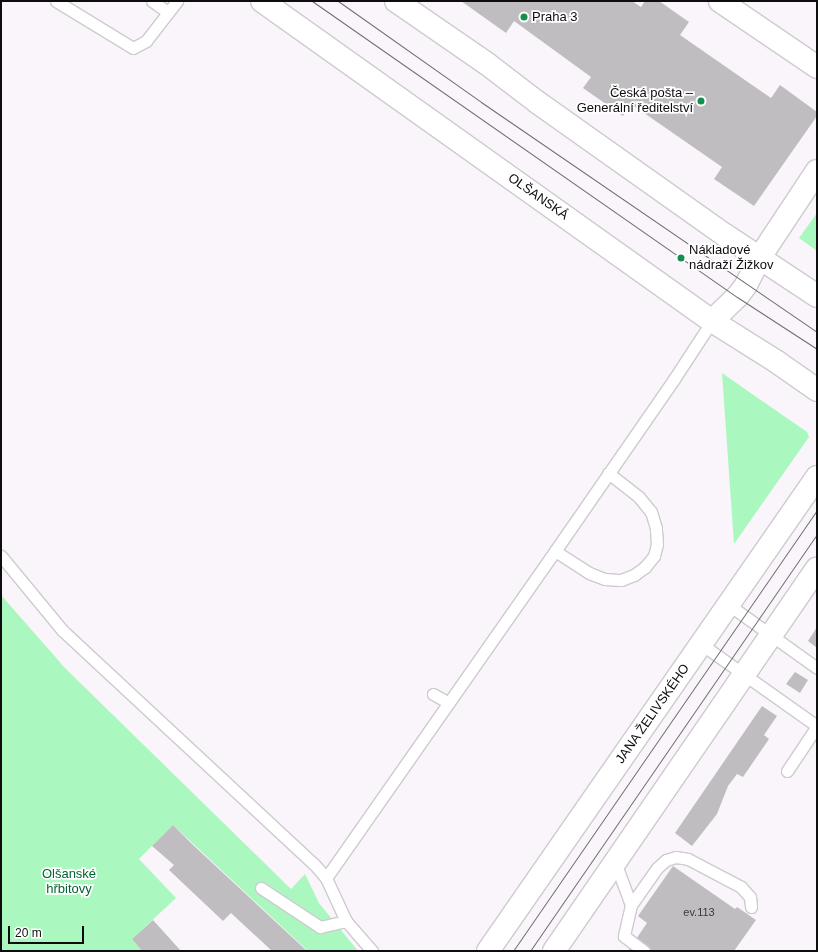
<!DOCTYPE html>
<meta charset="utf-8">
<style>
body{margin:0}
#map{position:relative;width:818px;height:952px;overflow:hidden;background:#f9f5fa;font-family:Helvetica,sans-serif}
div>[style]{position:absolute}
.green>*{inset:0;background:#aaf8bf}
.building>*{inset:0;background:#c0bdc1}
.roads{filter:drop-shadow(1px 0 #cecbcf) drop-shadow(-1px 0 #cecbcf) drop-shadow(0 1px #cecbcf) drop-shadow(0 -1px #cecbcf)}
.service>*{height:11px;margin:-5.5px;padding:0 5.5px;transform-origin:5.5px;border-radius:5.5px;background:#fff}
.minor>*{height:22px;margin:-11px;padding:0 11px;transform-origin:11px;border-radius:11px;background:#fff}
.tertiary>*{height:22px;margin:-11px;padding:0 11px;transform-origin:11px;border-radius:11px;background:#fff}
.secondary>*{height:22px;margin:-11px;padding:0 11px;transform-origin:11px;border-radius:11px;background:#fff}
.tram>*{height:1px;margin:-0.5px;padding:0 0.5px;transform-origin:0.5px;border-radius:0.5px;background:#6f6c6f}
.dots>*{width:11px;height:11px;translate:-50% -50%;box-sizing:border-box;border:2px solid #fff;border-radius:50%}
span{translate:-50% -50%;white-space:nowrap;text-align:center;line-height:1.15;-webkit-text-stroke:3.5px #fff;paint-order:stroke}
.number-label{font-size:11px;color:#3a383b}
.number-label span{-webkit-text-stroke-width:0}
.poi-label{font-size:13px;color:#0e0c0e}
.left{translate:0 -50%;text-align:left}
.right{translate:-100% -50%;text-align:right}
.street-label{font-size:13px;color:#0e0c0e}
.park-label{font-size:13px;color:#046331}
.frame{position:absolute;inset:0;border:2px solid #0e0c0e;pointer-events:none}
.scale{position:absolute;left:8px;top:926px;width:76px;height:18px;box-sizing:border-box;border:2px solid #0e0c0e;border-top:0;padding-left:5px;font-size:12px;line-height:14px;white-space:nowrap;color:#0e0c0e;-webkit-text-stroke:3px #fff;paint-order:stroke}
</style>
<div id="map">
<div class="green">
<div style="clip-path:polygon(817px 213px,817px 251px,799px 238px)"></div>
<div style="clip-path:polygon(722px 373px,807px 432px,809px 437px,734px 544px)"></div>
<div style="clip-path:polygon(1px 595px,65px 668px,291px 889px,305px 874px,319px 903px,358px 951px,308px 951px,173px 825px,139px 859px,176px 898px,132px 939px,142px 951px,1px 951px)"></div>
</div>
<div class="building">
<div style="clip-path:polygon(461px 1px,632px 1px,641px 7px,645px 1px,659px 1px,689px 22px,680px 35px,771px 98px,780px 85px,817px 112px,817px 116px,754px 206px,714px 179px,722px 167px,631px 104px,623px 116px,583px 88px,591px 77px,514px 21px,506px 33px)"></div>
<div style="clip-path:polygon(817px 627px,817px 648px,808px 641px)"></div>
<div style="clip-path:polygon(795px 672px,808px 680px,800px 693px,786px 684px)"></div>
<div style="clip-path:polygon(762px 706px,777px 716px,764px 735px,769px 739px,743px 777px,737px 774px,728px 786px,717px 814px,692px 846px,675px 833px)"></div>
<div style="clip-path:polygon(173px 825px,193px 845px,307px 951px,272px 951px,231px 913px,223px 921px,169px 870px,174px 865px,152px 846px)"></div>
<div style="clip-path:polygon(673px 866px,735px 909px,737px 907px,756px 920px,734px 951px,628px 951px,647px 923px,638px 916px)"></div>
<div style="clip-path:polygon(153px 920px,181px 951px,142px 951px,132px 939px)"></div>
</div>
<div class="roads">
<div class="service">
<div style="left:56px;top:1px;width:90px;rotate:31.4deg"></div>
<div style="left:133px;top:48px;width:15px;rotate:-28deg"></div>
<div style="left:146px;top:41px;width:51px;rotate:-52.2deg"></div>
<div style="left:152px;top:1px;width:19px;rotate:35deg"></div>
<div style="left:555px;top:551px;width:40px;rotate:32.9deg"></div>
<div style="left:589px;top:573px;width:17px;rotate:21deg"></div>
<div style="left:605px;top:579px;width:16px;rotate:4deg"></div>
<div style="left:621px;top:580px;width:14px;rotate:-21deg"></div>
<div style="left:634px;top:575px;width:14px;rotate:-36deg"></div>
<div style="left:645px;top:567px;width:14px;rotate:-51deg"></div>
<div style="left:654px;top:556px;width:12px;rotate:-76deg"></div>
<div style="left:657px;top:544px;width:16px;rotate:-94deg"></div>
<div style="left:656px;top:528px;width:17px;rotate:-107deg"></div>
<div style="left:651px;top:512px;width:19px;rotate:-129deg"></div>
<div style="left:639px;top:497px;width:39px;rotate:-142deg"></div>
<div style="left:1px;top:556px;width:96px;rotate:50.5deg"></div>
<div style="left:62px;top:630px;width:344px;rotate:42.9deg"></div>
<div style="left:314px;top:864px;width:18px;rotate:49deg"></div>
<div style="left:326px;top:878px;width:47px;rotate:65.1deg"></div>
<div style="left:346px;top:921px;width:40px;rotate:49deg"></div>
<div style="left:729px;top:605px;width:108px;rotate:35.6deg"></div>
<div style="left:701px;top:644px;width:142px;rotate:35.3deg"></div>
<div style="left:433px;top:694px;width:18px;rotate:29deg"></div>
<div style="left:787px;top:771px;width:54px;rotate:-56.3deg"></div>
<div style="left:615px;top:862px;width:46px;rotate:69.6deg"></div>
<div style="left:631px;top:905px;width:32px;rotate:103deg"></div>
<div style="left:624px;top:936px;width:25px;rotate:37deg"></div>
<div style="left:326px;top:878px;width:399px;rotate:-55deg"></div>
<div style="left:555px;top:551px;width:209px;rotate:-55.3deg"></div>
<div style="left:674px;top:379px;width:69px;rotate:-56.8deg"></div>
<div style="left:261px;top:888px;width:71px;rotate:33.5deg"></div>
<div style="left:320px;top:927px;width:27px;rotate:-13deg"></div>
<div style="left:631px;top:905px;width:45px;rotate:-54.9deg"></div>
<div style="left:657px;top:868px;width:12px;rotate:-42deg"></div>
<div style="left:666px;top:860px;width:10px;rotate:-17deg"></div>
<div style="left:676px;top:857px;width:12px;rotate:9deg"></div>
<div style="left:688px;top:859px;width:60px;rotate:27.8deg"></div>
<div style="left:741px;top:887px;width:13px;rotate:48deg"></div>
<div style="left:750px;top:897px;width:10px;rotate:84deg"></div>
</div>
<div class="minor">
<div style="left:720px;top:1px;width:117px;rotate:34.2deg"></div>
<div style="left:712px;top:321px;width:35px;rotate:-44deg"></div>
<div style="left:737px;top:297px;width:15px;rotate:-53deg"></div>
<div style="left:746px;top:285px;width:31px;rotate:-63deg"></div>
<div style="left:760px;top:257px;width:103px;rotate:-56.5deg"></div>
</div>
<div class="tertiary">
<div style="left:262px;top:1px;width:552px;rotate:35.42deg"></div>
<div style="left:712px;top:321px;width:77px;rotate:32.2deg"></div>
<div style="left:777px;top:362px;width:49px;rotate:35deg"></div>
<div style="left:396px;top:1px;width:109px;rotate:34.6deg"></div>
<div style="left:486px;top:63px;width:64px;rotate:37.4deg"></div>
<div style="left:537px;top:102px;width:230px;rotate:35.3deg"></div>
<div style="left:725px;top:235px;width:110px;rotate:33.5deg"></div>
</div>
<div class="secondary">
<div style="left:488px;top:951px;width:577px;rotate:-55.24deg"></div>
<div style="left:554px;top:951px;width:464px;rotate:-55.5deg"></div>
</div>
</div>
<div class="tram">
<div style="left:312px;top:1px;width:518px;rotate:34.86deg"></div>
<div style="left:737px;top:297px;width:95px;rotate:33deg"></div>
<div style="left:338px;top:1px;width:175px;rotate:35.2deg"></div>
<div style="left:481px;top:102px;width:407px;rotate:34.4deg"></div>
<div style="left:513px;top:951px;width:536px;rotate:-55.42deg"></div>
<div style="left:530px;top:951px;width:506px;rotate:-55.46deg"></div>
</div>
<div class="dots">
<div style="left:524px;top:17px;background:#14904c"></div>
<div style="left:701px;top:101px;background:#14904c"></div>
<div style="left:681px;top:258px;background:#14904c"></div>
</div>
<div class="number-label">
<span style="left:699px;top:912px">ev.113</span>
</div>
<div class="poi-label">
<span class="left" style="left:532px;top:17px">Praha 3</span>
<span class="right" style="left:693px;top:101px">Česká pošta –<br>Generální ředitelství</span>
<span class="left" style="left:689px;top:258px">Nákladové<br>nádraží Žižkov</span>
</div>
<div class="street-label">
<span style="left:538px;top:197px;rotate:35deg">OLŠANSKÁ</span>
<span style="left:653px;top:714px;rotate:-55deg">JANA ŽELIVSKÉHO</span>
</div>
<div class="park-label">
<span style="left:69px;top:882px">Olšanské<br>hřbitovy</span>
</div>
<div class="frame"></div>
<div class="scale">20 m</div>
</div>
